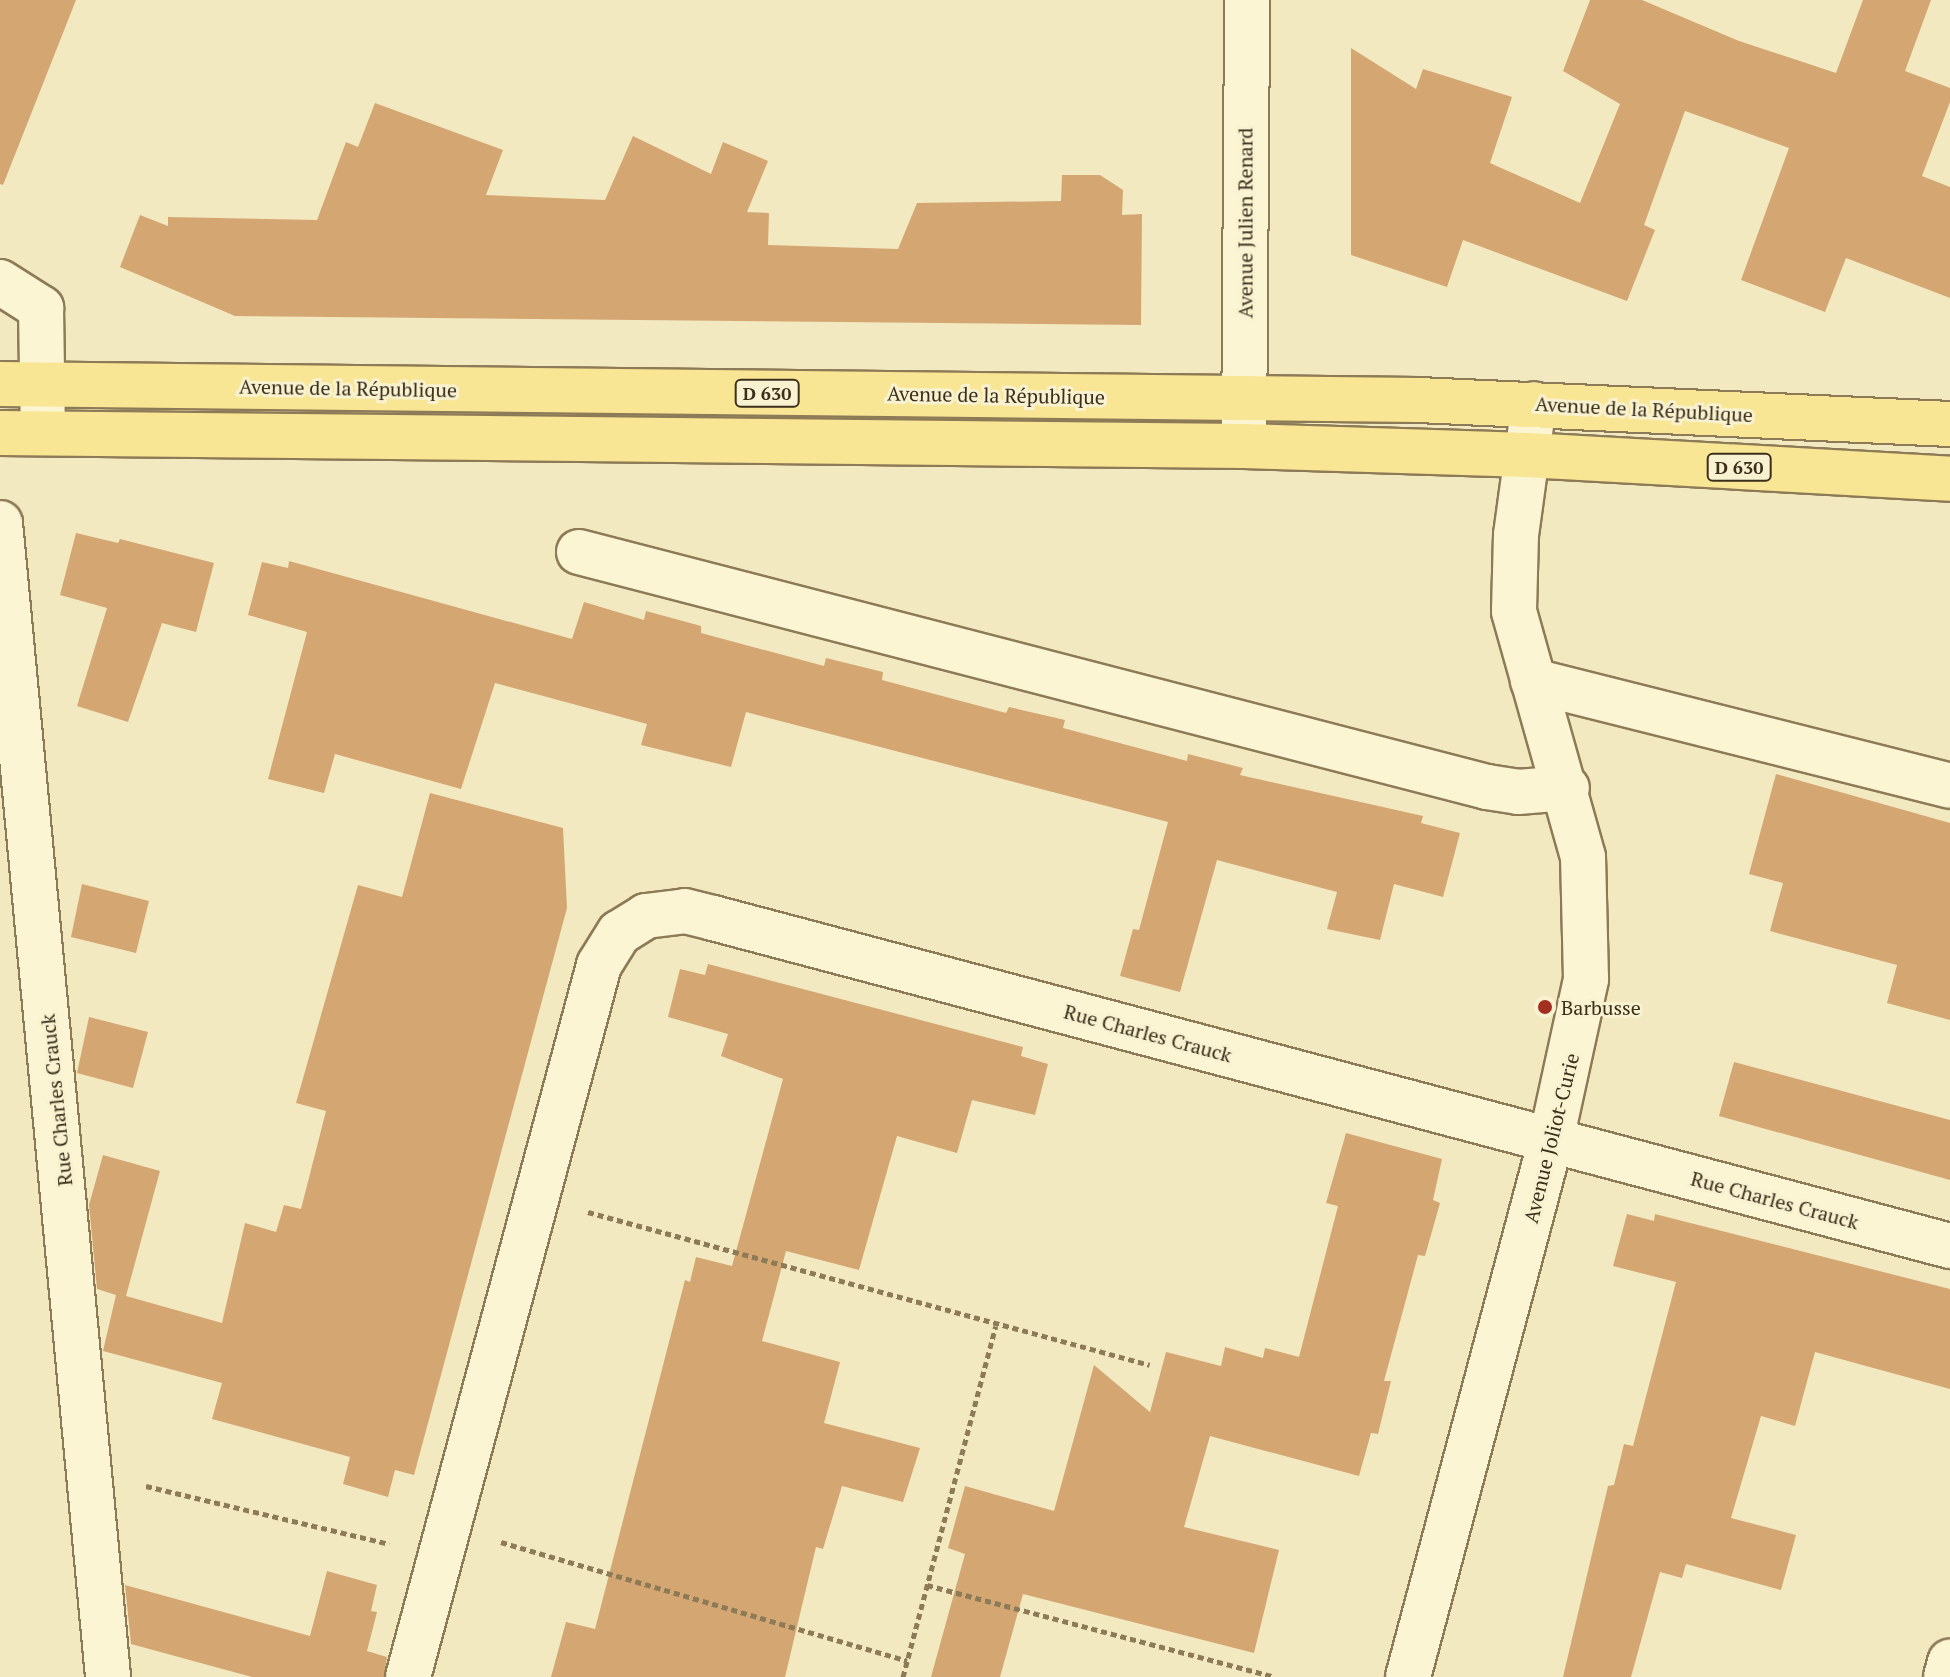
<!DOCTYPE html>
<meta charset="utf-8">
<style>
body{margin:0}
#map{position:relative;width:1950px;height:1677px;overflow:hidden;background:#f2e9c0;font-family:"PT Serif",serif}
div>[style]{position:absolute}
.building>*{inset:0;background:#d4a772}
.path>*{height:5px;margin-top:-2.5px;transform-origin:0;background:repeating-linear-gradient(90deg,#8d7a56 0 6px,transparent 0 10px)}
.roads{filter:drop-shadow(2px 0 #8d7a56) drop-shadow(-2px 0 #8d7a56) drop-shadow(0 2px #8d7a56) drop-shadow(0 -2px #8d7a56)}
.minor>*{height:44px;margin:-22px;padding:0 22px;transform-origin:22px;border-radius:22px;background:#fcf5d4}
.major>*{height:44px;margin:-22px;padding:0 22px;transform-origin:22px;border-radius:22px;background:#f9e694}
.dots>*{width:22px;height:22px;translate:-50% -50%;box-sizing:border-box;border:4px solid #f9f2d1;border-radius:50%}
span{translate:-50% -50%;white-space:nowrap;text-align:center;line-height:1.15;-webkit-text-stroke:6px #f9f2d1;paint-order:stroke}
.shield-label span{padding:2px 6px;background:#f9f2d1;border:2px solid;border-radius:6px;-webkit-text-stroke-width:0}
.shield-label{font-size:18px;color:#3b2f1c;font-weight:700}
.street-label{font-size:20px;color:#3b2f1c}
.poi-label{font-size:20px;color:#3b2f1c}
.left{translate:0 -50%;text-align:left}
</style>
<div id="map">
<div class="building">
<div style="clip-path:polygon(0 0,76px 0,3px 185px,0 184px)"></div>
<div style="clip-path:polygon(1590px 0,1642px 0,1739px 41px,1836px 73px,1863px 0,1931px 0,1905px 71px,1950px 88px,1950px 102px,1922px 176px,1950px 187px,1950px 298px,1846px 258px,1825px 312px,1741px 280px,1789px 148px,1685px 111px,1644px 225px,1655px 230px,1627px 301px,1463px 240px,1447px 287px,1351px 255px,1351px 48px,1416px 89px,1423px 69px,1512px 97px,1490px 163px,1580px 203px,1620px 104px,1563px 71px)"></div>
<div style="clip-path:polygon(375px 103px,503px 150px,486px 195px,605px 200px,633px 136px,711px 174px,723px 142px,768px 161px,747px 212px,769px 213px,768px 245px,898px 249px,917px 203px,1061px 201px,1062px 175px,1100px 175px,1123px 190px,1122px 215px,1142px 214px,1141px 325px,235px 316px,120px 267px,140px 215px,168px 226px,168px 217px,317px 220px,346px 142px,358px 147px)"></div>
<div style="clip-path:polygon(76px 533px,118px 543px,120px 539px,214px 563px,196px 632px,162px 623px,128px 722px,77px 706px,107px 608px,60px 595px)"></div>
<div style="clip-path:polygon(289px 561px,572px 639px,584px 602px,644px 620px,646px 611px,701px 626px,701px 633px,824px 666px,826px 658px,883px 672px,882px 680px,1006px 713px,1009px 707px,1065px 720px,1063px 728px,1187px 761px,1188px 754px,1243px 768px,1240px 775px,1423px 816px,1421px 823px,1460px 833px,1443px 897px,1394px 884px,1380px 940px,1327px 929px,1337px 892px,1217px 860px,1180px 992px,1120px 976px,1133px 929px,1139px 930px,1168px 822px,746px 712px,731px 767px,641px 745px,647px 724px,495px 683px,461px 789px,335px 754px,324px 793px,268px 779px,307px 632px,248px 615px,262px 562px,288px 568px)"></div>
<div style="clip-path:polygon(1776px 774px,1950px 823px,1950px 1020px,1887px 1003px,1897px 965px,1770px 931px,1783px 883px,1749px 874px)"></div>
<div style="clip-path:polygon(430px 793px,563px 828px,567px 908px,414px 1475px,395px 1470px,388px 1497px,343px 1484px,350px 1457px,212px 1419px,222px 1383px,103px 1351px,116px 1295px,97px 1289px,89px 1205px,103px 1155px,160px 1171px,126px 1296px,222px 1323px,245px 1223px,276px 1232px,284px 1205px,301px 1209px,326px 1111px,296px 1103px,358px 885px,402px 897px)"></div>
<div style="clip-path:polygon(82px 884px,149px 901px,136px 953px,71px 937px)"></div>
<div style="clip-path:polygon(708px 964px,1023px 1047px,1021px 1056px,1048px 1064px,1035px 1115px,972px 1100px,957px 1153px,897px 1136px,859px 1270px,786px 1251px,762px 1341px,840px 1362px,824px 1423px,920px 1448px,903px 1502px,842px 1486px,823px 1549px,816px 1547px,785px 1677px,551px 1677px,566px 1622px,595px 1629px,685px 1280px,690px 1282px,696px 1257px,732px 1266px,783px 1079px,721px 1056px,728px 1034px,668px 1017px,680px 969px,705px 975px)"></div>
<div style="clip-path:polygon(89px 1017px,148px 1032px,133px 1088px,77px 1073px)"></div>
<div style="clip-path:polygon(1734px 1062px,1950px 1120px,1950px 1180px,1719px 1116px)"></div>
<div style="clip-path:polygon(1346px 1133px,1442px 1159px,1433px 1200px,1440px 1203px,1425px 1256px,1418px 1255px,1384px 1381px,1391px 1381px,1378px 1434px,1371px 1433px,1359px 1476px,1210px 1436px,1184px 1527px,1279px 1550px,1254px 1653px,1023px 1594px,1000px 1677px,931px 1677px,965px 1554px,948px 1548px,965px 1486px,1054px 1511px,1094px 1365px,1150px 1412px,1166px 1352px,1221px 1366px,1225px 1347px,1263px 1358px,1265px 1348px,1299px 1357px,1338px 1206px,1326px 1203px)"></div>
<div style="clip-path:polygon(1627px 1214px,1654px 1221px,1655px 1214px,1950px 1289px,1950px 1389px,1815px 1352px,1795px 1426px,1761px 1416px,1731px 1518px,1796px 1535px,1781px 1590px,1686px 1564px,1682px 1578px,1660px 1572px,1631px 1677px,1563px 1677px,1608px 1486px,1614px 1485px,1624px 1444px,1633px 1446px,1676px 1282px,1613px 1266px)"></div>
<div style="clip-path:polygon(327px 1571px,377px 1585px,371px 1611px,377px 1612px,367px 1651px,387px 1657px,384px 1677px,252px 1677px,131px 1644px,125px 1585px,310px 1636px)"></div>
</div>
<div class="path">
<div style="left:588px;top:1212px;width:582px;rotate:15.23deg"></div>
<div style="left:146px;top:1486px;width:250px;rotate:13.4deg"></div>
<div style="left:501px;top:1542px;width:423px;rotate:16.3deg"></div>
<div style="left:927px;top:1585px;width:359px;rotate:14.8deg"></div>
<div style="left:903px;top:1677px;width:363px;rotate:-75.2deg"></div>
</div>
<div class="roads">
<div class="minor">
<div style="left:0;top:282px;width:49px;rotate:32.4deg"></div>
<div style="left:41px;top:308px;width:125px;rotate:89.1deg"></div>
<div style="left:1244px;top:446px;width:446px;rotate:-89.6deg"></div>
<div style="left:0;top:523px;width:1159px;rotate:84.65deg"></div>
<div style="left:579px;top:552px;width:938px;rotate:14.51deg"></div>
<div style="left:1487px;top:787px;width:31px;rotate:9deg"></div>
<div style="left:1518px;top:792px;width:49px;rotate:-4.7deg"></div>
<div style="left:1533px;top:681px;width:430px;rotate:14.1deg"></div>
<div style="left:408px;top:1677px;width:737px;rotate:-74.98deg"></div>
<div style="left:599px;top:965px;width:38px;rotate:-58deg"></div>
<div style="left:619px;top:933px;width:32px;rotate:-32deg"></div>
<div style="left:646px;top:916px;width:39px;rotate:-7deg"></div>
<div style="left:685px;top:911px;width:29px;rotate:14deg"></div>
<div style="left:713px;top:918px;width:1280px;rotate:14.85deg"></div>
<div style="left:1408px;top:1677px;width:556px;rotate:-75.09deg"></div>
<div style="left:1551px;top:1140px;width:165px;rotate:-77.7deg"></div>
<div style="left:1586px;top:979px;width:122px;rotate:-91.4deg"></div>
<div style="left:1583px;top:857px;width:255px;rotate:-105.7deg"></div>
<div style="left:1514px;top:611px;width:76px;rotate:-88.5deg"></div>
<div style="left:1516px;top:535px;width:132px;rotate:-82.2deg"></div>
<div style="left:1946px;top:1677px;width:16px;rotate:-75deg"></div>
</div>
<div class="major">
<div style="left:0;top:384px;width:1418px;rotate:0.65deg"></div>
<div style="left:1418px;top:400px;width:533px;rotate:2.58deg"></div>
<div style="left:0;top:433px;width:1244px;rotate:0.6deg"></div>
<div style="left:1244px;top:446px;width:283px;rotate:1.8deg"></div>
<div style="left:1527px;top:455px;width:424px;rotate:3.2deg"></div>
</div>
</div>
<div class="dots">
<div style="left:1545px;top:1007px;background:#a22f20"></div>
</div>
<div class="shield-label">
<span style="left:767px;top:393px">D 630</span>
<span style="left:1739px;top:467px">D 630</span>
</div>
<div class="street-label">
<span style="left:1245px;top:223px;rotate:-90deg">Avenue Julien Renard</span>
<span style="left:348px;top:388px;rotate:1deg">Avenue de la République</span>
<span style="left:996px;top:395px;rotate:1deg">Avenue de la République</span>
<span style="left:1644px;top:409px;rotate:3deg">Avenue de la République</span>
<span style="left:1148px;top:1033px;rotate:15deg">Rue Charles Crauck</span>
<span style="left:56px;top:1100px;rotate:-96deg">Rue Charles Crauck</span>
<span style="left:1551px;top:1138px;rotate:-76deg">Avenue Joliot-Curie</span>
<span style="left:1775px;top:1200px;rotate:15deg">Rue Charles Crauck</span>
</div>
<div class="poi-label">
<span class="left" style="left:1561px;top:1007px">Barbusse</span>
</div>
</div>
